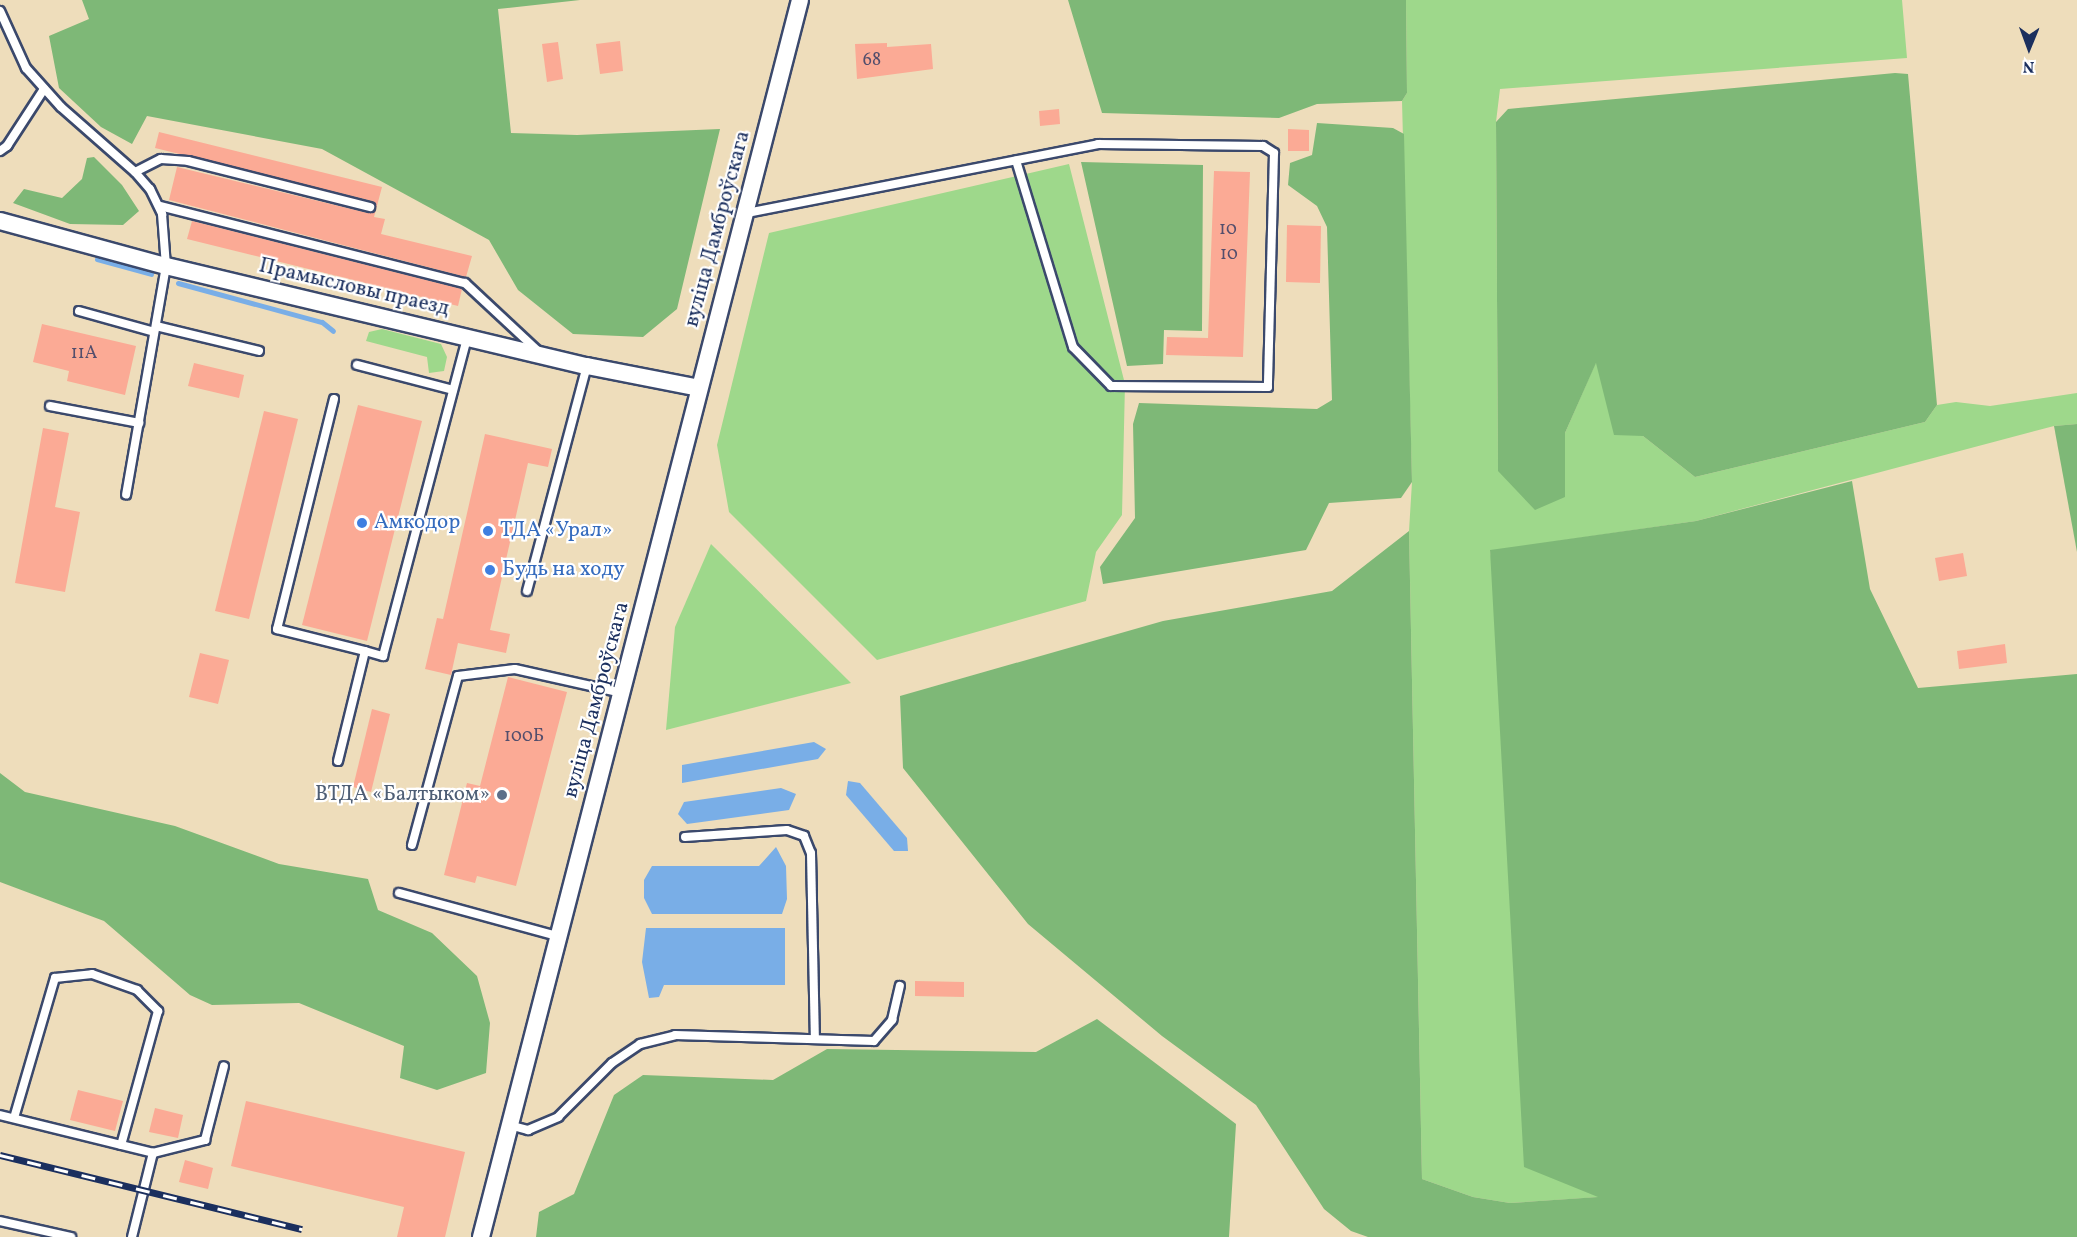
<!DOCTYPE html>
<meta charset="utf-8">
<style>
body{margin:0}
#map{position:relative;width:2077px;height:1237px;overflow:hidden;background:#edb;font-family:Vollkorn,serif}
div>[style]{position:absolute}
.green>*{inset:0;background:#9ed88b}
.forest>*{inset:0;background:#7eb877}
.water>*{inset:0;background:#79aee7}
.stream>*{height:5px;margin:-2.5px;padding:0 2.5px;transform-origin:2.5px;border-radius:2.5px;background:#79aee7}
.building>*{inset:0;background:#fbaa95}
.roads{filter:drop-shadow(2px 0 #3b496c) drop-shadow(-2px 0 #3b496c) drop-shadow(0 2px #3b496c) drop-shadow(0 -2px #3b496c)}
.lane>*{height:8px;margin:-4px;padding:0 4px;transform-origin:4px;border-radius:4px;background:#fff}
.street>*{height:16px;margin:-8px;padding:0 8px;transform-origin:8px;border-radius:8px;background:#fff}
.rail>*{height:7px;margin-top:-3.5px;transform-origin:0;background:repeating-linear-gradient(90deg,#fff 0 14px,#1b2f5e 0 28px);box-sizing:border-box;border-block:2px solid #1b2f5e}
.dots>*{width:16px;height:16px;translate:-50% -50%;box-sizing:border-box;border:3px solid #fff;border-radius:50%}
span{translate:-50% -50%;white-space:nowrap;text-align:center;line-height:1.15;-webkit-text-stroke:4.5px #fff;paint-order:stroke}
.number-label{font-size:18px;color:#534e6c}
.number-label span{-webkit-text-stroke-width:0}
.street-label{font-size:21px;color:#1b2f5e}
.shop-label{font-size:21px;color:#366cbe}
.left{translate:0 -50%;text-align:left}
.service-label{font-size:21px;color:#4e5e75}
.right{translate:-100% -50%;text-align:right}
.north{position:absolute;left:1999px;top:18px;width:60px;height:60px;-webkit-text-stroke:4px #fff;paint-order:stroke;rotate:181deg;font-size:16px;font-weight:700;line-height:24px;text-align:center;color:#1b2f5e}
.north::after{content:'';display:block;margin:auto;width:21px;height:27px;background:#1b2f5e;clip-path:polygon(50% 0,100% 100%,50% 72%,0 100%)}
</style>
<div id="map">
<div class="green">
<div style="clip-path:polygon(1406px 0,1902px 0,1907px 58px,1500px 89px,1496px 122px,1498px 470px,1516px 487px,1565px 497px,1565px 433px,1596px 362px,1643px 436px,1695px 477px,1925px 422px,1937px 405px,1956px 402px,1990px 406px,2077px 393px,2077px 424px,2054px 426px,1696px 521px,1490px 551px,1600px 1197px,1510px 1203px,1473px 1197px,1422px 1179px,1409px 531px,1412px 482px,1402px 101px,1407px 93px)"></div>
<div style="clip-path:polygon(1069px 164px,1125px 384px,1122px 515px,1096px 552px,1086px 601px,877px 660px,729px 512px,717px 445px,769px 233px)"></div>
<div style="clip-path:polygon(382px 329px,441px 344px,447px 357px,444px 371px,429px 373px,427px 357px,366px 341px,369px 332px)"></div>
<div style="clip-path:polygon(711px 544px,851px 683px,666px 730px,675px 627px)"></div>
</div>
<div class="forest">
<div style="clip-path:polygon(82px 0,580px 0,498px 9px,511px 133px,577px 135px,720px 129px,677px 309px,643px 337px,573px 334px,518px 290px,489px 240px,322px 149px,147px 116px,132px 144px,101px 127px,59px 88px,49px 36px,89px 19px)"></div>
<div style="clip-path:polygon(1068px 0,1406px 0,1407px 93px,1402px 101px,1317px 104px,1279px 118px,1102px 113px)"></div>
<div style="clip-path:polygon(1895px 73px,1908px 74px,1937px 405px,1925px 422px,1695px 477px,1643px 436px,1614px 435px,1596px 363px,1565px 433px,1565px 497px,1535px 510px,1498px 471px,1496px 122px,1508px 109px)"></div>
<div style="clip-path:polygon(1317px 123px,1393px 128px,1404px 134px,1412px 482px,1401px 498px,1329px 503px,1306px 550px,1103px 584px,1100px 567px,1135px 518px,1133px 424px,1139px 403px,1317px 409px,1332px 400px,1327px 227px,1317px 206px,1288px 185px,1290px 163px,1312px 155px)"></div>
<div style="clip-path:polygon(94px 157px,122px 185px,139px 211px,123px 225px,70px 224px,13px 203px,24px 189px,62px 198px,82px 179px,87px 158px)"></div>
<div style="clip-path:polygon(1081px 162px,1203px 165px,1202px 331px,1164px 330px,1163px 364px,1127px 366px)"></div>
<div style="clip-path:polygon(2077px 424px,2077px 552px,2054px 426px)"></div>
<div style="clip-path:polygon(1852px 481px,1870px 589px,1918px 688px,2077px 674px,2077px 1237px,1368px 1237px,1351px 1231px,1324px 1209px,1256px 1105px,1162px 1036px,1028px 924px,903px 768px,900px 696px,1163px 621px,1332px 591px,1409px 531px,1422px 1179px,1473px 1197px,1510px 1203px,1598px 1197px,1524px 1167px,1490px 550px,1696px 521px)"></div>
<div style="clip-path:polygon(0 773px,25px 792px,175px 826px,279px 864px,368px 879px,378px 910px,432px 933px,477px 976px,490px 1023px,486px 1073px,437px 1090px,400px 1078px,404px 1046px,299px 1003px,212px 1005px,190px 995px,104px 921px,0 882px)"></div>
<div style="clip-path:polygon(1097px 1019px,1236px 1124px,1229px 1237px,536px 1237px,539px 1212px,574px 1194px,614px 1095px,643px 1075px,773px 1080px,827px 1049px,1036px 1052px)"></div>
</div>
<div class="water">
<div style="clip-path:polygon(814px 742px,826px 749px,818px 759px,682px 783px,682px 765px)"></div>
<div style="clip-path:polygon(848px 781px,860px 783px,907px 838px,908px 851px,894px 851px,846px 795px)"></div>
<div style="clip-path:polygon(781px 788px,796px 794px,789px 810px,687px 824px,678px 814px,684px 802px)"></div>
<div style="clip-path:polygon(776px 847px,786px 866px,787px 899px,782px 914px,652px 914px,644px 898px,644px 880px,652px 866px,759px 866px)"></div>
<div style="clip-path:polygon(646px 928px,785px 928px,785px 985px,664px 985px,659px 997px,649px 998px,642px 962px)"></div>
</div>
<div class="stream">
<div style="left:97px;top:259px;width:56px;rotate:15.5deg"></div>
<div style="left:178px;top:283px;width:149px;rotate:15.2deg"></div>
<div style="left:322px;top:322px;width:14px;rotate:39deg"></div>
</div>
<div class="building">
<div style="clip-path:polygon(620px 41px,623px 71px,600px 74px,596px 44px)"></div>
<div style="clip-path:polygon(558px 42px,563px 79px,547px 82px,542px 44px)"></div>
<div style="clip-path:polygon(887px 43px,887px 47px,931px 44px,933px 69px,857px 79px,855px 44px)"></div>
<div style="clip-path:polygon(1059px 109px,1060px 124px,1040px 126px,1039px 111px)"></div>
<div style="clip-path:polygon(1288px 129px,1309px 130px,1309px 151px,1288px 151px)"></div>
<div style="clip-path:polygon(159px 132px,382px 187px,374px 217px,385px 219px,381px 234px,472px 256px,466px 277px,169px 200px,177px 167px,368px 213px,376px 208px,372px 201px,155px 148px)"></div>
<div style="clip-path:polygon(1214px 171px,1250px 172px,1243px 357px,1166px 355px,1167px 337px,1208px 338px)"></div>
<div style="clip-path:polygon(192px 221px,462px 289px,458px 306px,187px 239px)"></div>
<div style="clip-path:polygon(1287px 225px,1321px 226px,1320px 283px,1286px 282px)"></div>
<div style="clip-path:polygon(42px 324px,136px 346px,125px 395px,67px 381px,69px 371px,33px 362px)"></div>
<div style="clip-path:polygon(194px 363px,244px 375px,239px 398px,188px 386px)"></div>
<div style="clip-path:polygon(358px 405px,422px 421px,367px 641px,302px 625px)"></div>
<div style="clip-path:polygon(264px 411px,298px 419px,249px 619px,215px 611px)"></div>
<div style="clip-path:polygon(43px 428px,69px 433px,55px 507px,80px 512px,65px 592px,15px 583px)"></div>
<div style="clip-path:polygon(485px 434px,552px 449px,548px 467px,528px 463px,490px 630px,510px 634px,506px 653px,458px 643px,451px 675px,425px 669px,437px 618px,443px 619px)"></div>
<div style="clip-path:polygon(1963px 553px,1967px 576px,1939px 581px,1935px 558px)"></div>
<div style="clip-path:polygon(2005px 644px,2007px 663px,1959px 669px,1957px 651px)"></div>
<div style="clip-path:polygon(200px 653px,229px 660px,218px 704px,189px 697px)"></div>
<div style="clip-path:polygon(508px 677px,567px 692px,516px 886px,477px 876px,475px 883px,444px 875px,467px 783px,480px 786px)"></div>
<div style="clip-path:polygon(372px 709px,390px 714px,371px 792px,353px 787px)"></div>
<div style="clip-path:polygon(915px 981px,964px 982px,964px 997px,915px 996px)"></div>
<div style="clip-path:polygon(78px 1090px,123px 1101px,115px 1131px,70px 1120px)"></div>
<div style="clip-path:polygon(246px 1101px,465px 1152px,445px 1237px,397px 1237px,404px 1207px,231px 1166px)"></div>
<div style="clip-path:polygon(155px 1108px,183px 1115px,178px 1138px,149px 1132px)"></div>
<div style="clip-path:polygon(185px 1160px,213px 1168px,208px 1189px,179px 1182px)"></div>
</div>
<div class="roads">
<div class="lane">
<div style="left:0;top:11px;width:63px;rotate:65.5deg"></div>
<div style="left:26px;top:68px;width:52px;rotate:48.1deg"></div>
<div style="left:61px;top:107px;width:98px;rotate:41.3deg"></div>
<div style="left:135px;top:172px;width:23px;rotate:49deg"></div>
<div style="left:150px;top:189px;width:28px;rotate:64deg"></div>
<div style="left:162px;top:214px;width:52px;rotate:85.6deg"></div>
<div style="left:166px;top:266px;width:232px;rotate:99.9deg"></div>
<div style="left:0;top:151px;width:9px;rotate:-36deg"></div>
<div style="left:7px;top:146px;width:68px;rotate:-57deg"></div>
<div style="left:135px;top:172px;width:29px;rotate:-27deg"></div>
<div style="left:161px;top:159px;width:27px;rotate:4deg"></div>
<div style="left:188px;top:161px;width:188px;rotate:14.2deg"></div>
<div style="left:160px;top:206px;width:315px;rotate:14.2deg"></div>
<div style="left:465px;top:283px;width:100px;rotate:43deg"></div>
<div style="left:747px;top:213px;width:358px;rotate:-11.1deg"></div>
<div style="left:1098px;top:144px;width:165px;rotate:0.7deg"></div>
<div style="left:1263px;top:146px;width:13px;rotate:32deg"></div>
<div style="left:1274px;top:153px;width:234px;rotate:91.5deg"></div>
<div style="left:1268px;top:387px;width:157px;rotate:-179.6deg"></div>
<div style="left:1111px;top:386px;width:54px;rotate:-134.3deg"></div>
<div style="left:1073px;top:347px;width:195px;rotate:-107deg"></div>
<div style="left:79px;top:311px;width:78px;rotate:15.6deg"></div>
<div style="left:156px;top:326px;width:106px;rotate:13.6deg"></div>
<div style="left:357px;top:365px;width:99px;rotate:14.6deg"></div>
<div style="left:334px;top:399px;width:237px;rotate:103.9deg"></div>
<div style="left:277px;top:629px;width:91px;rotate:14deg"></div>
<div style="left:50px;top:406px;width:91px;rotate:10.8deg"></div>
<div style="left:527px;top:591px;width:233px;rotate:-75.1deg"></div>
<div style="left:338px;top:761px;width:113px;rotate:-76.2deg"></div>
<div style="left:365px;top:651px;width:19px;rotate:16deg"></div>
<div style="left:383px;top:656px;width:329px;rotate:-75.2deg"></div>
<div style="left:685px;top:837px;width:102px;rotate:-3.9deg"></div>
<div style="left:787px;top:830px;width:18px;rotate:19deg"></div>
<div style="left:804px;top:836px;width:18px;rotate:68deg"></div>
<div style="left:811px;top:853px;width:186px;rotate:88.8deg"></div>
<div style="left:412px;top:845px;width:175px;rotate:-74.8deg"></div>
<div style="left:458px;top:676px;width:57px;rotate:-7deg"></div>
<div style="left:515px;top:669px;width:110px;rotate:12.6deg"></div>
<div style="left:399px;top:893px;width:164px;rotate:15.2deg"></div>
<div style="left:0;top:1115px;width:158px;rotate:13.9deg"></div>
<div style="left:14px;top:1118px;width:146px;rotate:-73.7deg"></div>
<div style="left:55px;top:978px;width:37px;rotate:-6deg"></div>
<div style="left:92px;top:974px;width:48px;rotate:19.6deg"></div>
<div style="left:137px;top:990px;width:30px;rotate:45deg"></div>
<div style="left:158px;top:1011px;width:139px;rotate:105.4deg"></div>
<div style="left:509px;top:1125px;width:20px;rotate:15deg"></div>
<div style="left:528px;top:1130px;width:33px;rotate:-23deg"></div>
<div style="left:558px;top:1117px;width:76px;rotate:-45deg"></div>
<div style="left:612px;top:1063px;width:34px;rotate:-34deg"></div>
<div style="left:640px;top:1044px;width:36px;rotate:-14deg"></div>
<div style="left:675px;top:1035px;width:199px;rotate:1.7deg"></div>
<div style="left:874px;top:1041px;width:28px;rotate:-49deg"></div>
<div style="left:892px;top:1020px;width:35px;rotate:-77deg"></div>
<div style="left:0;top:1221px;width:73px;rotate:12.7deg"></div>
<div style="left:132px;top:1237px;width:87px;rotate:-76deg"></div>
<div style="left:153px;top:1153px;width:54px;rotate:-14deg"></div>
<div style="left:205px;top:1140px;width:76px;rotate:-75.6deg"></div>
</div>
<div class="street">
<div style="left:0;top:221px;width:172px;rotate:15.2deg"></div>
<div style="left:166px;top:266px;width:433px;rotate:13.4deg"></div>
<div style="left:587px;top:366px;width:114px;rotate:11.1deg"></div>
<div style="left:481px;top:1237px;width:1277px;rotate:-75.54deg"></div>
</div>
</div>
<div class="rail">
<div style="left:0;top:1155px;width:311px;rotate:13.8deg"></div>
</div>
<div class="dots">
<div style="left:362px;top:523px;background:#3f7fe0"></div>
<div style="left:488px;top:531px;background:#3f7fe0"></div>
<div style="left:490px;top:570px;background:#3f7fe0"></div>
<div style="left:502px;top:795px;background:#5c6f8a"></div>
</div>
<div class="number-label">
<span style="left:872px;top:61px">68</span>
<span style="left:1228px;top:230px">10</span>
<span style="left:1229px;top:255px">10</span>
<span style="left:84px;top:354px">11А</span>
<span style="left:524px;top:737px">100Б</span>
</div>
<div class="street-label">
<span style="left:718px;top:229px;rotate:-75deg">вуліца Дамброўскага</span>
<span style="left:354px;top:288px;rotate:13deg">Прамысловы праезд</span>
<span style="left:597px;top:700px;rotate:-75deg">вуліца Дамброўскага</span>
</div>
<div class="shop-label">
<span class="left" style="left:374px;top:523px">Амкодор</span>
<span class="left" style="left:500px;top:531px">ТДА «Урал»</span>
<span class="left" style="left:502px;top:570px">Будь на ходу</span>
</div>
<div class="service-label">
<span class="right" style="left:490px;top:795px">ВТДА «Балтыком»</span>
</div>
<div class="north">N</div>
</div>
